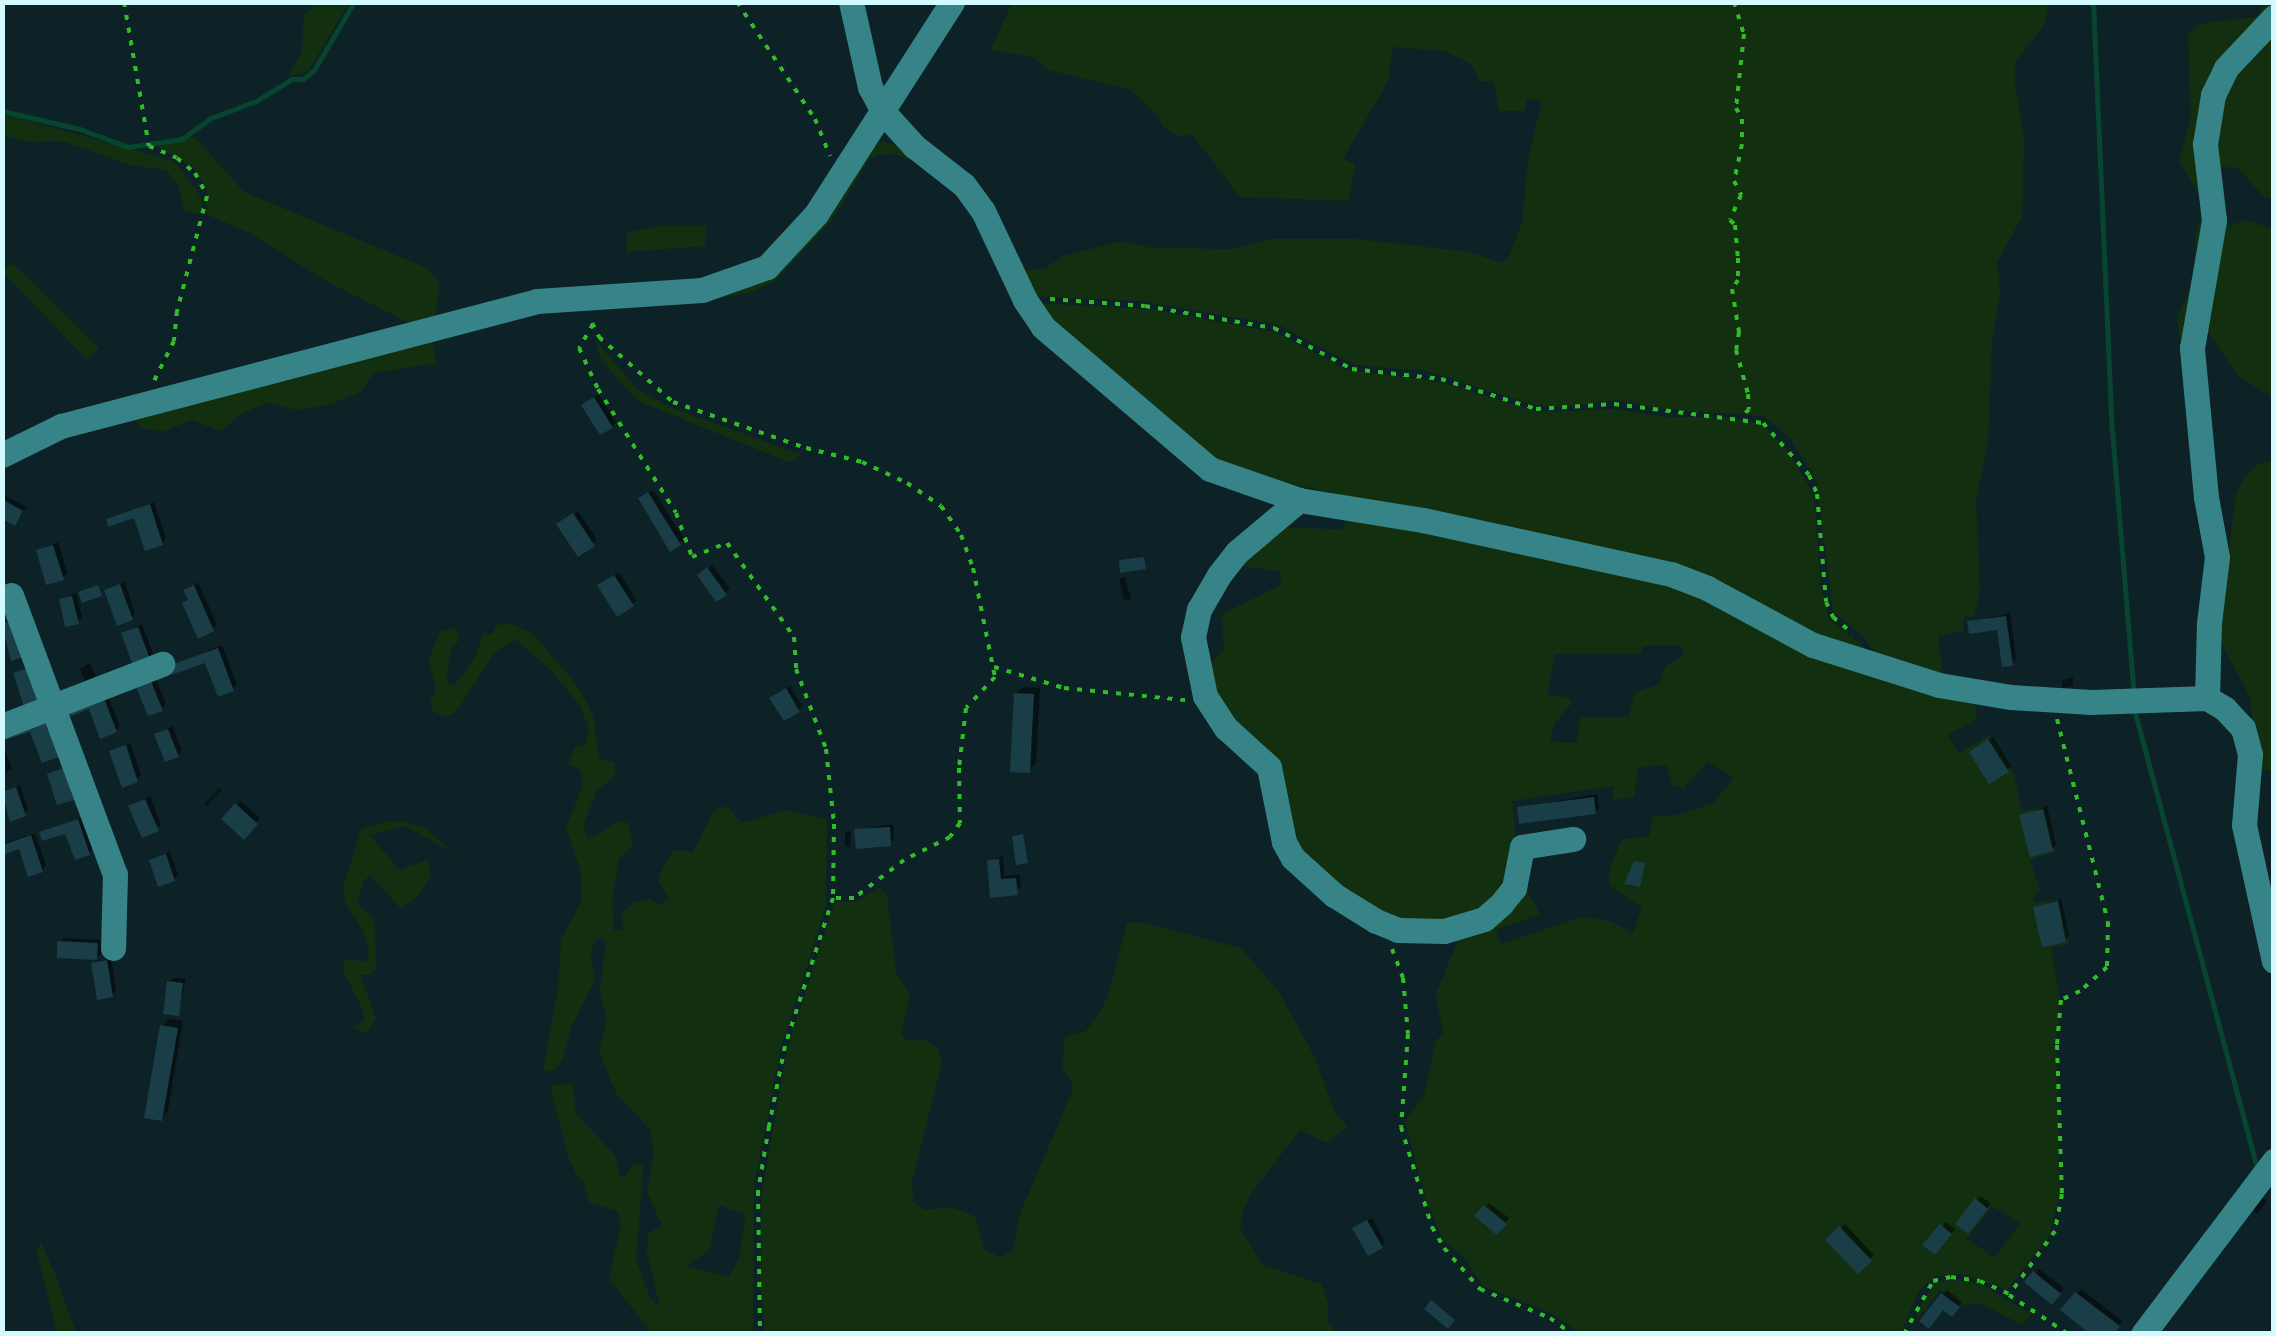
<!DOCTYPE html>
<style>
body{margin:0}
#map{position:relative;width:2276px;height:1336px;overflow:hidden;background:#0d2226;font-family:Cabin,sans-serif}
div>[style]{position:absolute}
.green>*{inset:0;background:#123010}
.shadow>*{inset:0;background:#0007}
.stream>*{height:5px;margin:-2.5px;padding:0 2.5px;transform-origin:2.5px;border-radius:2.5px;background:#07452e}
.building>*{inset:0;background:#193e48}
.path>*{height:4px;margin-top:-2px;transform-origin:0;background:repeating-linear-gradient(90deg,#33bc29 0 5px,transparent 0 13px)}
.minor>*{height:25px;margin:-12.5px;padding:0 12.5px;transform-origin:12.5px;border-radius:12.5px;background:#368487}
span{translate:-50% -50%;white-space:nowrap;text-align:center;line-height:1.15;-webkit-text-stroke:8px #0d2226;paint-order:stroke}
.frame{position:absolute;inset:0;border:5px solid #d2faff;pointer-events:none}
</style>
<div id="map">
<div class="green">
<div style="clip-path:polygon(318px 2px,349px 3px,308px 72px,288px 77px,302px 52px,304px 15px)"></div>
<div style="clip-path:polygon(1012px 2px,2050px 3px,2043px 26px,2016px 61px,2014px 77px,2024px 138px,2022px 217px,1997px 262px,2000px 293px,1992px 342px,1988px 442px,1976px 501px,1980px 592px,1974px 616px,1963px 617px,1964px 631px,1938px 636px,1943px 680px,1883px 666px,1865px 638px,1833px 612px,1816px 481px,1790px 438px,1764px 416px,1664px 409px,1616px 400px,1565px 407px,1535px 405px,1426px 371px,1355px 365px,1279px 325px,1142px 301px,1029px 296px,1019px 271px,1044px 269px,1064px 256px,1121px 241px,1152px 248px,1231px 249px,1273px 239px,1356px 239px,1470px 252px,1501px 263px,1509px 256px,1522px 223px,1528px 159px,1542px 101px,1527px 99px,1524px 111px,1500px 111px,1493px 82px,1480px 81px,1471px 64px,1445px 51px,1393px 47px,1388px 81px,1343px 159px,1355px 164px,1349px 201px,1240px 197px,1192px 134px,1179px 136px,1164px 128px,1157px 115px,1130px 89px,1047px 70px,1034px 57px,991px 50px)"></div>
<div style="clip-path:polygon(2264px 3px,2273px 3px,2273px 7px,2219px 66px,2189px 401px,2177px 317px,2194px 281px,2196px 234px,2202px 215px,2199px 194px,2179px 161px,2191px 117px,2188px 35px,2199px 24px,2257px 17px)"></div>
<div style="clip-path:polygon(2273px 21px,2273px 196px,2265px 198px,2237px 167px,2211px 168px,2217px 94px)"></div>
<div style="clip-path:polygon(3px 114px,174px 161px,197px 190px,203px 203px,201px 214px,185px 211px,178px 185px,166px 170px,131px 165px,63px 141px,28px 142px,6px 136px)"></div>
<div style="clip-path:polygon(195px 137px,244px 192px,427px 268px,440px 284px,435px 316px,411px 324px,326px 281px,252px 234px,206px 214px,207px 189px,193px 167px,157px 147px)"></div>
<div style="clip-path:polygon(883px 142px,898px 145px,965px 202px,920px 164px,894px 154px,877px 155px,868px 161px,832px 220px,774px 282px,752px 292px,697px 303px,746px 287px,872px 146px)"></div>
<div style="clip-path:polygon(2246px 220px,2273px 229px,2273px 398px,2238px 376px,2197px 316px,2216px 225px,2228px 226px)"></div>
<div style="clip-path:polygon(658px 226px,707px 226px,705px 246px,626px 252px,627px 233px)"></div>
<div style="clip-path:polygon(13px 264px,99px 348px,87px 360px,7px 276px,3px 278px,3px 268px)"></div>
<div style="clip-path:polygon(1035px 303px,1146px 309px,1275px 332px,1347px 370px,1440px 382px,1537px 412px,1614px 409px,1669px 417px,1727px 417px,1764px 425px,1791px 455px,1814px 495px,1821px 586px,1829px 619px,1867px 649px,1869px 658px,1709px 583px,1210px 464px)"></div>
<div style="clip-path:polygon(432px 339px,436px 363px,373px 373px,362px 391px,331px 404px,295px 410px,269px 402px,241px 414px,220px 431px,192px 420px,164px 431px,145px 429px,127px 415px)"></div>
<div style="clip-path:polygon(595px 339px,637px 389px,670px 407px,802px 455px,789px 462px,638px 401px,601px 360px)"></div>
<div style="clip-path:polygon(2273px 460px,2273px 772px,2255px 766px,2250px 697px,2211px 623px,2225px 580px,2236px 495px,2244px 478px,2258px 464px)"></div>
<div style="clip-path:polygon(evenodd,1348px 513px,1667px 582px,1974px 700px,1977px 719px,1947px 735px,1959px 753px,1989px 735px,2014px 774px,2022px 811px,2044px 807px,2055px 852px,2030px 860px,2040px 890px,2033px 897px,2033px 903px,2058px 899px,2069px 943px,2051px 948px,2060px 999px,2056px 1046px,2060px 1192px,2049px 1236px,2007px 1290px,1963px 1274px,1936px 1276px,1919px 1290px,1901px 1333px,1579px 1333px,1553px 1314px,1483px 1286px,1464px 1257px,1443px 1240px,1425px 1197px,1405px 1121px,1424px 1096px,1436px 1041px,1443px 1033px,1436px 994px,1461px 933px,1522px 881px,1540px 914px,1496px 930px,1501px 944px,1582px 917px,1610px 921px,1633px 933px,1642px 907px,1609px 885px,1609px 871px,1622px 839px,1649px 837px,1653px 816px,1678px 815px,1714px 803px,1733px 778px,1708px 761px,1684px 788px,1673px 785px,1666px 765px,1638px 767px,1634px 797px,1614px 800px,1613px 786px,1512px 801px,1516px 843px,1513px 871px,1478px 916px,1401px 926px,1305px 863px,1280px 798px,1203px 671px,1224px 649px,1222px 614px,1281px 585px,1280px 571px,1232px 565px,1280px 528px,1343px 529px,1348px 513px,1681px 645px,1683px 656px,1666px 666px,1659px 684px,1634px 693px,1629px 717px,1581px 717px,1576px 743px,1550px 742px,1554px 724px,1572px 703px,1568px 698px,1547px 694px,1555px 654px,1641px 654px,1643px 646px,1681px 645px,1348px 513px,1992px 1206px,2020px 1223px,1995px 1258px,1967px 1239px,1992px 1206px)"></div>
<div style="clip-path:polygon(evenodd,509px 623px,532px 633px,576px 684px,593px 714px,599px 759px,614px 763px,616px 774px,597px 791px,583px 825px,589px 839px,619px 821px,629px 823px,632px 846px,619px 859px,612px 898px,614px 931px,623px 930px,622px 913px,633px 903px,649px 899px,661px 905px,669px 898px,658px 880px,664px 865px,674px 850px,693px 852px,714px 810px,727px 806px,742px 823px,787px 810px,827px 820px,826px 906px,780px 1051px,754px 1186px,753px 1333px,652px 1333px,609px 1279px,621px 1224px,618px 1211px,589px 1202px,583px 1181px,576px 1175px,568px 1156px,550px 1085px,573px 1084px,576px 1114px,615px 1155px,619px 1175px,624px 1178px,634px 1164px,643px 1166px,636px 1260px,650px 1298px,660px 1307px,647px 1252px,648px 1234px,662px 1225px,647px 1191px,654px 1151px,650px 1130px,616px 1093px,599px 1052px,607px 1020px,600px 991px,606px 941px,602px 937px,596px 940px,590px 952px,595px 979px,571px 1028px,562px 1061px,554px 1070px,543px 1072px,558px 989px,561px 940px,581px 902px,581px 872px,566px 828px,583px 785px,581px 771px,568px 764px,575px 747px,585px 745px,589px 729px,581px 707px,551px 670px,515px 639px,495px 652px,456px 712px,445px 717px,432px 711px,430px 700px,436px 691px,429px 659px,440px 632px,455px 627px,459px 640px,451px 650px,447px 670px,447px 682px,454px 686px,475px 657px,483px 634px,492px 634px,497px 625px,509px 623px,719px 1205px,746px 1215px,739px 1259px,728px 1277px,686px 1266px,709px 1250px,719px 1205px)"></div>
<div style="clip-path:polygon(385px 822px,407px 822px,425px 828px,453px 852px,404px 826px,369px 835px,400px 870px,427px 860px,431px 876px,419px 895px,401px 909px,371px 876px,364px 880px,357px 904px,374px 918px,376px 968px,369px 975px,360px 975px,376px 1018px,367px 1033px,353px 1028px,364px 1020px,363px 1010px,343px 971px,344px 960px,367px 961px,369px 950px,363px 930px,345px 902px,343px 888px,361px 829px)"></div>
<div style="clip-path:polygon(880px 888px,887px 895px,896px 972px,910px 995px,901px 1033px,907px 1041px,925px 1040px,937px 1048px,942px 1062px,912px 1182px,913px 1202px,925px 1210px,950px 1207px,975px 1216px,984px 1250px,1001px 1257px,1013px 1250px,1020px 1214px,1072px 1092px,1072px 1082px,1062px 1069px,1065px 1037px,1086px 1031px,1099px 1014px,1108px 996px,1127px 923px,1140px 922px,1241px 948px,1279px 992px,1314px 1056px,1333px 1108px,1347px 1127px,1327px 1143px,1300px 1130px,1252px 1192px,1243px 1210px,1240px 1228px,1262px 1265px,1321px 1284px,1328px 1303px,1328px 1322px,1336px 1333px,765px 1333px,760px 1282px,762px 1191px,788px 1046px,835px 901px,854px 902px)"></div>
<div style="clip-path:polygon(41px 1242px,55px 1274px,76px 1333px,57px 1333px,37px 1253px)"></div>
<div style="clip-path:polygon(1951px 1280px,1979px 1283px,2031px 1314px,2022px 1325px,1982px 1304px,1961px 1305px,1941px 1290px,1918px 1318px,1915px 1316px,1934px 1283px)"></div>
</div>
<div class="shadow">
<div style="clip-path:polygon(599px 394px,616px 422px,612px 426px,588px 401px)"></div>
<div style="clip-path:polygon(653px 490px,684px 539px,680px 543px,645px 495px)"></div>
<div style="clip-path:polygon(2px 493px,26px 507px,19px 519px,2px 516px)"></div>
<div style="clip-path:polygon(154px 502px,166px 538px,162px 543px,136px 515px,109px 520px)"></div>
<div style="clip-path:polygon(578px 511px,597px 540px,593px 544px,563px 521px)"></div>
<div style="clip-path:polygon(58px 542px,67px 573px,62px 578px,39px 551px)"></div>
<div style="clip-path:polygon(712px 565px,730px 589px,717px 599px,704px 571px)"></div>
<div style="clip-path:polygon(619px 572px,636px 600px,632px 604px,604px 581px)"></div>
<div style="clip-path:polygon(1125px 577px,1131px 599px,1124px 601px,1119px 579px)"></div>
<div style="clip-path:polygon(125px 582px,135px 614px,131px 618px,107px 590px)"></div>
<div style="clip-path:polygon(198px 582px,217px 625px,213px 629px,186px 590px)"></div>
<div style="clip-path:polygon(76px 593px,82px 617px,77px 621px,61px 600px)"></div>
<div style="clip-path:polygon(2010px 613px,2016px 659px,2012px 663px,1999px 627px,1970px 622px)"></div>
<div style="clip-path:polygon(142px 624px,153px 653px,149px 657px,124px 634px)"></div>
<div style="clip-path:polygon(222px 645px,237px 685px,233px 689px,207px 660px,171px 666px)"></div>
<div style="clip-path:polygon(90px 663px,96px 676px,85px 681px,80px 669px)"></div>
<div style="clip-path:polygon(154px 674px,166px 704px,162px 709px,137px 682px)"></div>
<div style="clip-path:polygon(2073px 677px,2073px 686px,2062px 688px,2062px 680px)"></div>
<div style="clip-path:polygon(790px 686px,802px 706px,798px 710px,777px 694px)"></div>
<div style="clip-path:polygon(1023px 687px,1040px 688px,1036px 763px,1029px 770px,1016px 694px)"></div>
<div style="clip-path:polygon(106px 691px,120px 726px,116px 730px,90px 706px)"></div>
<div style="clip-path:polygon(172px 726px,182px 750px,178px 755px,157px 735px)"></div>
<div style="clip-path:polygon(1993px 737px,2011px 766px,2007px 770px,1976px 748px)"></div>
<div style="clip-path:polygon(2px 743px,12px 769px,2px 775px)"></div>
<div style="clip-path:polygon(130px 743px,141px 775px,137px 779px,112px 752px)"></div>
<div style="clip-path:polygon(20px 785px,28px 810px,24px 814px,3px 793px)"></div>
<div style="clip-path:polygon(220px 788px,222px 790px,206px 806px,204px 804px)"></div>
<div style="clip-path:polygon(1597px 794px,1599px 808px,1594px 812px,1519px 808px)"></div>
<div style="clip-path:polygon(150px 796px,161px 825px,157px 829px,131px 806px)"></div>
<div style="clip-path:polygon(241px 801px,260px 818px,244px 836px,224px 819px)"></div>
<div style="clip-path:polygon(2047px 806px,2056px 844px,2052px 849px,2022px 816px)"></div>
<div style="clip-path:polygon(82px 817px,93px 849px,89px 853px,67px 830px,42px 833px)"></div>
<div style="clip-path:polygon(893px 824px,894px 839px,890px 843px,857px 830px)"></div>
<div style="clip-path:polygon(845px 832px,851px 832px,850px 847px,845px 847px)"></div>
<div style="clip-path:polygon(35px 833px,46px 865px,42px 870px,20px 846px,2px 852px,2px 844px)"></div>
<div style="clip-path:polygon(170px 852px,178px 875px,174px 879px,152px 861px)"></div>
<div style="clip-path:polygon(1003px 856px,1004px 876px,1020px 875px,1021px 888px,992px 895px,989px 861px)"></div>
<div style="clip-path:polygon(2061px 899px,2069px 936px,2065px 940px,2036px 907px)"></div>
<div style="clip-path:polygon(64px 938px,101px 940px,101px 954px,96px 958px,60px 942px)"></div>
<div style="clip-path:polygon(111px 957px,116px 991px,112px 995px,94px 964px)"></div>
<div style="clip-path:polygon(173px 978px,186px 979px,178px 1014px,169px 982px)"></div>
<div style="clip-path:polygon(169px 1019px,183px 1021px,168px 1111px,161px 1118px,162px 1026px)"></div>
<div style="clip-path:polygon(1981px 1196px,1991px 1204px,1968px 1231px,1977px 1200px)"></div>
<div style="clip-path:polygon(2261px 1196px,2267px 1201px,2257px 1214px,2251px 1209px)"></div>
<div style="clip-path:polygon(1489px 1203px,1509px 1218px,1497px 1232px,1478px 1216px)"></div>
<div style="clip-path:polygon(1372px 1218px,1385px 1242px,1381px 1246px,1360px 1225px)"></div>
<div style="clip-path:polygon(1946px 1222px,1955px 1229px,1934px 1252px,1926px 1244px)"></div>
<div style="clip-path:polygon(1845px 1224px,1874px 1255px,1858px 1270px,1829px 1240px)"></div>
<div style="clip-path:polygon(2039px 1269px,2064px 1288px,2052px 1301px,2028px 1282px)"></div>
<div style="clip-path:polygon(2081px 1289px,2122px 1321px,2112px 1334px,2064px 1310px)"></div>
<div style="clip-path:polygon(1947px 1290px,1962px 1302px,1952px 1313px,1944px 1307px,1923px 1321px)"></div>
</div>
<div class="stream">
<div style="left:2093px;top:2px;width:428px;rotate:87.5deg"></div>
<div style="left:2112px;top:430px;width:266px;rotate:85.3deg"></div>
<div style="left:2px;top:111px;width:80px;rotate:13deg"></div>
<div style="left:80px;top:129px;width:51px;rotate:20.6deg"></div>
<div style="left:128px;top:147px;width:55px;rotate:-8.4deg"></div>
<div style="left:182px;top:139px;width:36px;rotate:-36deg"></div>
<div style="left:211px;top:118px;width:48px;rotate:-20.7deg"></div>
<div style="left:256px;top:101px;width:42px;rotate:-31.4deg"></div>
<div style="left:292px;top:79px;width:11px"></div>
<div style="left:303px;top:79px;width:14px;rotate:-39deg"></div>
<div style="left:314px;top:70px;width:79px;rotate:-59.5deg"></div>
<div style="left:2134px;top:709px;width:474px;rotate:75deg"></div>
</div>
<div class="building">
<div style="clip-path:polygon(594px 397px,613px 428px,600px 435px,581px 405px)"></div>
<div style="clip-path:polygon(648px 492px,681px 545px,670px 552px,638px 498px)"></div>
<div style="clip-path:polygon(2px 499px,23px 511px,15px 526px,2px 519px)"></div>
<div style="clip-path:polygon(150px 504px,163px 545px,145px 551px,134px 518px,108px 527px,106px 519px)"></div>
<div style="clip-path:polygon(573px 513px,595px 546px,578px 557px,556px 524px)"></div>
<div style="clip-path:polygon(53px 545px,64px 580px,46px 585px,36px 550px)"></div>
<div style="clip-path:polygon(1144px 557px,1146px 569px,1120px 573px,1119px 560px)"></div>
<div style="clip-path:polygon(707px 567px,727px 595px,716px 602px,697px 575px)"></div>
<div style="clip-path:polygon(614px 575px,634px 606px,617px 617px,597px 585px)"></div>
<div style="clip-path:polygon(120px 584px,133px 620px,117px 626px,104px 590px)"></div>
<div style="clip-path:polygon(98px 585px,102px 596px,82px 603px,78px 592px)"></div>
<div style="clip-path:polygon(194px 585px,214px 631px,198px 639px,182px 603px,188px 600px,183px 590px)"></div>
<div style="clip-path:polygon(72px 596px,79px 624px,65px 627px,59px 599px)"></div>
<div style="clip-path:polygon(2006px 616px,2013px 666px,2002px 667px,1997px 630px,1969px 634px,1967px 621px)"></div>
<div style="clip-path:polygon(14px 620px,26px 656px,11px 661px,2px 624px)"></div>
<div style="clip-path:polygon(138px 627px,150px 659px,133px 666px,121px 633px)"></div>
<div style="clip-path:polygon(218px 648px,234px 691px,218px 697px,205px 663px,171px 675px,168px 666px)"></div>
<div style="clip-path:polygon(28px 668px,41px 703px,25px 709px,13px 673px)"></div>
<div style="clip-path:polygon(149px 676px,163px 711px,148px 716px,134px 682px)"></div>
<div style="clip-path:polygon(786px 688px,800px 712px,784px 721px,769px 698px)"></div>
<div style="clip-path:polygon(102px 693px,117px 732px,100px 739px,89px 709px,62px 720px,58px 710px)"></div>
<div style="clip-path:polygon(1014px 693px,1034px 694px,1030px 773px,1010px 772px)"></div>
<div style="clip-path:polygon(45px 718px,59px 757px,42px 763px,30px 732px,2px 741px,2px 733px)"></div>
<div style="clip-path:polygon(168px 729px,179px 757px,165px 762px,154px 734px)"></div>
<div style="clip-path:polygon(1988px 739px,2009px 772px,1989px 784px,1969px 752px)"></div>
<div style="clip-path:polygon(126px 745px,138px 782px,122px 788px,109px 751px)"></div>
<div style="clip-path:polygon(63px 768px,74px 800px,57px 805px,47px 774px)"></div>
<div style="clip-path:polygon(16px 787px,26px 816px,10px 822px,2px 792px)"></div>
<div style="clip-path:polygon(1594px 797px,1596px 814px,1519px 824px,1517px 807px)"></div>
<div style="clip-path:polygon(145px 799px,159px 831px,142px 838px,128px 806px)"></div>
<div style="clip-path:polygon(235px 803px,258px 824px,244px 840px,221px 819px)"></div>
<div style="clip-path:polygon(2043px 809px,2053px 851px,2030px 857px,2019px 815px)"></div>
<div style="clip-path:polygon(78px 819px,90px 855px,75px 860px,65px 834px,42px 841px,39px 832px)"></div>
<div style="clip-path:polygon(890px 827px,891px 846px,856px 849px,854px 829px)"></div>
<div style="clip-path:polygon(1023px 834px,1028px 863px,1016px 865px,1012px 836px)"></div>
<div style="clip-path:polygon(31px 835px,43px 872px,28px 877px,19px 849px,2px 855px,2px 845px)"></div>
<div style="clip-path:polygon(166px 854px,175px 881px,158px 887px,149px 860px)"></div>
<div style="clip-path:polygon(999px 859px,1001px 879px,1016px 878px,1018px 895px,990px 898px,987px 860px)"></div>
<div style="clip-path:polygon(1634px 861px,1645px 863px,1640px 887px,1624px 884px)"></div>
<div style="clip-path:polygon(2058px 901px,2066px 942px,2042px 947px,2033px 907px)"></div>
<div style="clip-path:polygon(57px 941px,98px 943px,97px 960px,57px 958px)"></div>
<div style="clip-path:polygon(107px 960px,113px 997px,97px 1000px,91px 963px)"></div>
<div style="clip-path:polygon(167px 981px,183px 983px,179px 1016px,163px 1014px)"></div>
<div style="clip-path:polygon(160px 1025px,178px 1028px,162px 1121px,144px 1118px)"></div>
<div style="clip-path:polygon(1975px 1198px,1988px 1209px,1968px 1234px,1955px 1224px)"></div>
<div style="clip-path:polygon(1484px 1205px,1507px 1224px,1497px 1235px,1474px 1216px)"></div>
<div style="clip-path:polygon(1367px 1220px,1383px 1248px,1368px 1256px,1352px 1228px)"></div>
<div style="clip-path:polygon(1940px 1224px,1952px 1234px,1935px 1255px,1922px 1245px)"></div>
<div style="clip-path:polygon(1839px 1226px,1872px 1261px,1858px 1274px,1825px 1240px)"></div>
<div style="clip-path:polygon(2033px 1271px,2061px 1294px,2052px 1305px,2024px 1282px)"></div>
<div style="clip-path:polygon(2075px 1292px,2120px 1326px,2114px 1334px,2090px 1334px,2060px 1310px)"></div>
<div style="clip-path:polygon(1941px 1293px,1960px 1307px,1952px 1317px,1943px 1310px,1929px 1329px,1919px 1321px)"></div>
<div style="clip-path:polygon(1431px 1300px,1455px 1320px,1448px 1329px,1424px 1309px)"></div>
</div>
<div class="path">
<div style="left:124px;top:2px;width:146px;rotate:80.2deg"></div>
<div style="left:149px;top:146px;width:30px;rotate:23deg"></div>
<div style="left:177px;top:158px;width:23px;rotate:40deg"></div>
<div style="left:195px;top:173px;width:26px;rotate:62deg"></div>
<div style="left:207px;top:196px;width:119px;rotate:104.6deg"></div>
<div style="left:177px;top:311px;width:30px;rotate:96deg"></div>
<div style="left:174px;top:341px;width:45px;rotate:116.6deg"></div>
<div style="left:737px;top:2px;width:141px;rotate:56.3deg"></div>
<div style="left:815px;top:119px;width:40px;rotate:68deg"></div>
<div style="left:1734px;top:2px;width:34px;rotate:73deg"></div>
<div style="left:1744px;top:34px;width:74px;rotate:96.2deg"></div>
<div style="left:1736px;top:108px;width:13px;rotate:61deg"></div>
<div style="left:1742px;top:119px;width:25px;rotate:90deg"></div>
<div style="left:1742px;top:144px;width:38px;rotate:102deg"></div>
<div style="left:1734px;top:181px;width:16px;rotate:63deg"></div>
<div style="left:1741px;top:195px;width:27px;rotate:114deg"></div>
<div style="left:1730px;top:220px;width:7px;rotate:45deg"></div>
<div style="left:1735px;top:225px;width:33px;rotate:85deg"></div>
<div style="left:1738px;top:258px;width:22px;rotate:90deg"></div>
<div style="left:1738px;top:280px;width:11px;rotate:124deg"></div>
<div style="left:1732px;top:289px;width:44px;rotate:80.8deg"></div>
<div style="left:1739px;top:332px;width:18px;rotate:99deg"></div>
<div style="left:1736px;top:350px;width:46px;rotate:74.7deg"></div>
<div style="left:1748px;top:394px;width:15px;rotate:86deg"></div>
<div style="left:1749px;top:409px;width:11px;rotate:131deg"></div>
<div style="left:1050px;top:299px;width:95px;rotate:4.2deg"></div>
<div style="left:1145px;top:306px;width:131px;rotate:9.7deg"></div>
<div style="left:1274px;top:328px;width:88px;rotate:27.7deg"></div>
<div style="left:1352px;top:369px;width:90px;rotate:6.4deg"></div>
<div style="left:1441px;top:379px;width:100px;rotate:17.5deg"></div>
<div style="left:1536px;top:409px;width:78px;rotate:-3.7deg"></div>
<div style="left:1614px;top:404px;width:150px;rotate:7.3deg"></div>
<div style="left:1763px;top:423px;width:69px;rotate:48.5deg"></div>
<div style="left:1809px;top:475px;width:21px;rotate:67deg"></div>
<div style="left:1817px;top:494px;width:108px;rotate:85.2deg"></div>
<div style="left:1826px;top:602px;width:17px;rotate:65deg"></div>
<div style="left:1833px;top:617px;width:26px;rotate:40deg"></div>
<div style="left:592px;top:323px;width:16px;rotate:63deg"></div>
<div style="left:599px;top:337px;width:98px;rotate:41.3deg"></div>
<div style="left:673px;top:402px;width:141px;rotate:19.1deg"></div>
<div style="left:806px;top:448px;width:58px;rotate:14deg"></div>
<div style="left:862px;top:462px;width:50px;rotate:25deg"></div>
<div style="left:907px;top:483px;width:41px;rotate:34.1deg"></div>
<div style="left:941px;top:506px;width:35px;rotate:55deg"></div>
<div style="left:961px;top:535px;width:35px;rotate:70deg"></div>
<div style="left:973px;top:568px;width:111px;rotate:78.6deg"></div>
<div style="left:995px;top:677px;width:42px;rotate:133.1deg"></div>
<div style="left:966px;top:708px;width:60px;rotate:96.7deg"></div>
<div style="left:959px;top:768px;width:55px;rotate:89deg"></div>
<div style="left:960px;top:823px;width:17px;rotate:126deg"></div>
<div style="left:950px;top:837px;width:51px;rotate:153.4deg"></div>
<div style="left:904px;top:860px;width:63px;rotate:142.8deg"></div>
<div style="left:854px;top:898px;width:21px;rotate:180deg"></div>
<div style="left:593px;top:324px;width:28px;rotate:120deg"></div>
<div style="left:579px;top:348px;width:45px;rotate:65.1deg"></div>
<div style="left:598px;top:389px;width:146px;rotate:57.8deg"></div>
<div style="left:676px;top:513px;width:47px;rotate:70deg"></div>
<div style="left:692px;top:557px;width:38px;rotate:-22deg"></div>
<div style="left:727px;top:543px;width:115px;rotate:54.5deg"></div>
<div style="left:794px;top:637px;width:32px;rotate:86deg"></div>
<div style="left:796px;top:669px;width:85px;rotate:69.4deg"></div>
<div style="left:826px;top:749px;width:75px;rotate:83.9deg"></div>
<div style="left:834px;top:824px;width:74px;rotate:90.8deg"></div>
<div style="left:833px;top:898px;width:156px;rotate:108deg"></div>
<div style="left:785px;top:1046px;width:82px;rotate:101.3deg"></div>
<div style="left:769px;top:1126px;width:66px;rotate:99.6deg"></div>
<div style="left:758px;top:1191px;width:143px;rotate:89.2deg"></div>
<div style="left:994px;top:667px;width:73px;rotate:16.7deg"></div>
<div style="left:1064px;top:688px;width:122px;rotate:5.7deg"></div>
<div style="left:2057px;top:719px;width:209px;rotate:75.9deg"></div>
<div style="left:2108px;top:922px;width:45px;rotate:91.3deg"></div>
<div style="left:2107px;top:967px;width:36px;rotate:138deg"></div>
<div style="left:2080px;top:991px;width:21px;rotate:155deg"></div>
<div style="left:2061px;top:1000px;width:45px;rotate:95.1deg"></div>
<div style="left:2057px;top:1045px;width:149px;rotate:88.1deg"></div>
<div style="left:2062px;top:1194px;width:38px;rotate:101deg"></div>
<div style="left:2055px;top:1231px;width:79px;rotate:125.7deg"></div>
<div style="left:2009px;top:1295px;width:71px;rotate:33.5deg"></div>
<div style="left:1392px;top:949px;width:31px;rotate:69deg"></div>
<div style="left:1403px;top:978px;width:56px;rotate:84.9deg"></div>
<div style="left:1408px;top:1034px;width:93px;rotate:94.3deg"></div>
<div style="left:1401px;top:1127px;width:105px;rotate:72.8deg"></div>
<div style="left:1432px;top:1227px;width:24px;rotate:60deg"></div>
<div style="left:1444px;top:1248px;width:55px;rotate:48.7deg"></div>
<div style="left:1480px;top:1289px;width:76px;rotate:22.5deg"></div>
<div style="left:1550px;top:1318px;width:27px;rotate:36deg"></div>
<div style="left:1904px;top:1334px;width:60px;rotate:-61.3deg"></div>
<div style="left:1933px;top:1281px;width:18px;rotate:-13deg"></div>
<div style="left:1951px;top:1277px;width:29px;rotate:8deg"></div>
<div style="left:1980px;top:1281px;width:32px;rotate:24deg"></div>
</div>
<div class="minor">
<div style="left:851px;top:2px;width:87px;rotate:77.4deg"></div>
<div style="left:870px;top:87px;width:30px;rotate:62deg"></div>
<div style="left:884px;top:113px;width:45px;rotate:47.7deg"></div>
<div style="left:914px;top:146px;width:63px;rotate:38deg"></div>
<div style="left:964px;top:185px;width:32px;rotate:54deg"></div>
<div style="left:983px;top:211px;width:98px;rotate:64.7deg"></div>
<div style="left:1025px;top:300px;width:32px;rotate:56deg"></div>
<div style="left:1043px;top:327px;width:219px;rotate:40.4deg"></div>
<div style="left:1210px;top:469px;width:94px;rotate:19.2deg"></div>
<div style="left:1299px;top:500px;width:126px;rotate:9.2deg"></div>
<div style="left:1423px;top:520px;width:254px;rotate:12.3deg"></div>
<div style="left:1671px;top:574px;width:39px;rotate:21deg"></div>
<div style="left:1707px;top:588px;width:120px;rotate:28.3deg"></div>
<div style="left:1813px;top:645px;width:132px;rotate:17.6deg"></div>
<div style="left:1939px;top:685px;width:73px;rotate:9.5deg"></div>
<div style="left:2011px;top:697px;width:80px;rotate:3.6deg"></div>
<div style="left:2091px;top:702px;width:116px;rotate:-2deg"></div>
<div style="left:2207px;top:698px;width:21px;rotate:31deg"></div>
<div style="left:2225px;top:709px;width:26px;rotate:47deg"></div>
<div style="left:2243px;top:728px;width:27px;rotate:75deg"></div>
<div style="left:2250px;top:754px;width:71px;rotate:94.8deg"></div>
<div style="left:2244px;top:825px;width:139px;rotate:77.6deg"></div>
<div style="left:2px;top:455px;width:66px;rotate:-26.2deg"></div>
<div style="left:61px;top:426px;width:492px;rotate:-14.7deg"></div>
<div style="left:537px;top:301px;width:165px;rotate:-3.8deg"></div>
<div style="left:702px;top:290px;width:69px;rotate:-19.5deg"></div>
<div style="left:767px;top:267px;width:72px;rotate:-47.2deg"></div>
<div style="left:816px;top:214px;width:252px;rotate:-57.3deg"></div>
<div style="left:1299px;top:500px;width:81px;rotate:140deg"></div>
<div style="left:1237px;top:552px;width:29px;rotate:128deg"></div>
<div style="left:1219px;top:575px;width:39px;rotate:120deg"></div>
<div style="left:1199px;top:609px;width:29px;rotate:102deg"></div>
<div style="left:1193px;top:637px;width:60px;rotate:78.5deg"></div>
<div style="left:1205px;top:696px;width:38px;rotate:57deg"></div>
<div style="left:1226px;top:728px;width:58px;rotate:42.2deg"></div>
<div style="left:1269px;top:767px;width:76px;rotate:78.7deg"></div>
<div style="left:1284px;top:842px;width:18px;rotate:61deg"></div>
<div style="left:1293px;top:858px;width:55px;rotate:42.1deg"></div>
<div style="left:1334px;top:895px;width:49px;rotate:31.8deg"></div>
<div style="left:1376px;top:921px;width:24px;rotate:22deg"></div>
<div style="left:1398px;top:930px;width:46px;rotate:1.2deg"></div>
<div style="left:1444px;top:931px;width:42px;rotate:-16.7deg"></div>
<div style="left:1484px;top:919px;width:23px;rotate:-41deg"></div>
<div style="left:1501px;top:904px;width:21px;rotate:-51deg"></div>
<div style="left:1514px;top:888px;width:42px;rotate:-79deg"></div>
<div style="left:1522px;top:847px;width:52px;rotate:-8.9deg"></div>
<div style="left:11px;top:595px;width:298px;rotate:69.6deg"></div>
<div style="left:115px;top:874px;width:74px;rotate:91.5deg"></div>
<div style="left:2207px;top:698px;width:75px;rotate:-88.5deg"></div>
<div style="left:2209px;top:623px;width:66px;rotate:-83.1deg"></div>
<div style="left:2217px;top:557px;width:61px;rotate:-100.4deg"></div>
<div style="left:2206px;top:497px;width:150px;rotate:-95.4deg"></div>
<div style="left:2192px;top:348px;width:130px;rotate:-80.2deg"></div>
<div style="left:2214px;top:220px;width:77px;rotate:-96.8deg"></div>
<div style="left:2205px;top:144px;width:50px;rotate:-80.7deg"></div>
<div style="left:2213px;top:95px;width:30px;rotate:-64deg"></div>
<div style="left:2226px;top:68px;width:70px;rotate:-46.7deg"></div>
<div style="left:2px;top:726px;width:172px;rotate:-21.2deg"></div>
<div style="left:2143px;top:1334px;width:217px;rotate:-52.9deg"></div>
</div>
<div class="frame"></div>
</div>
